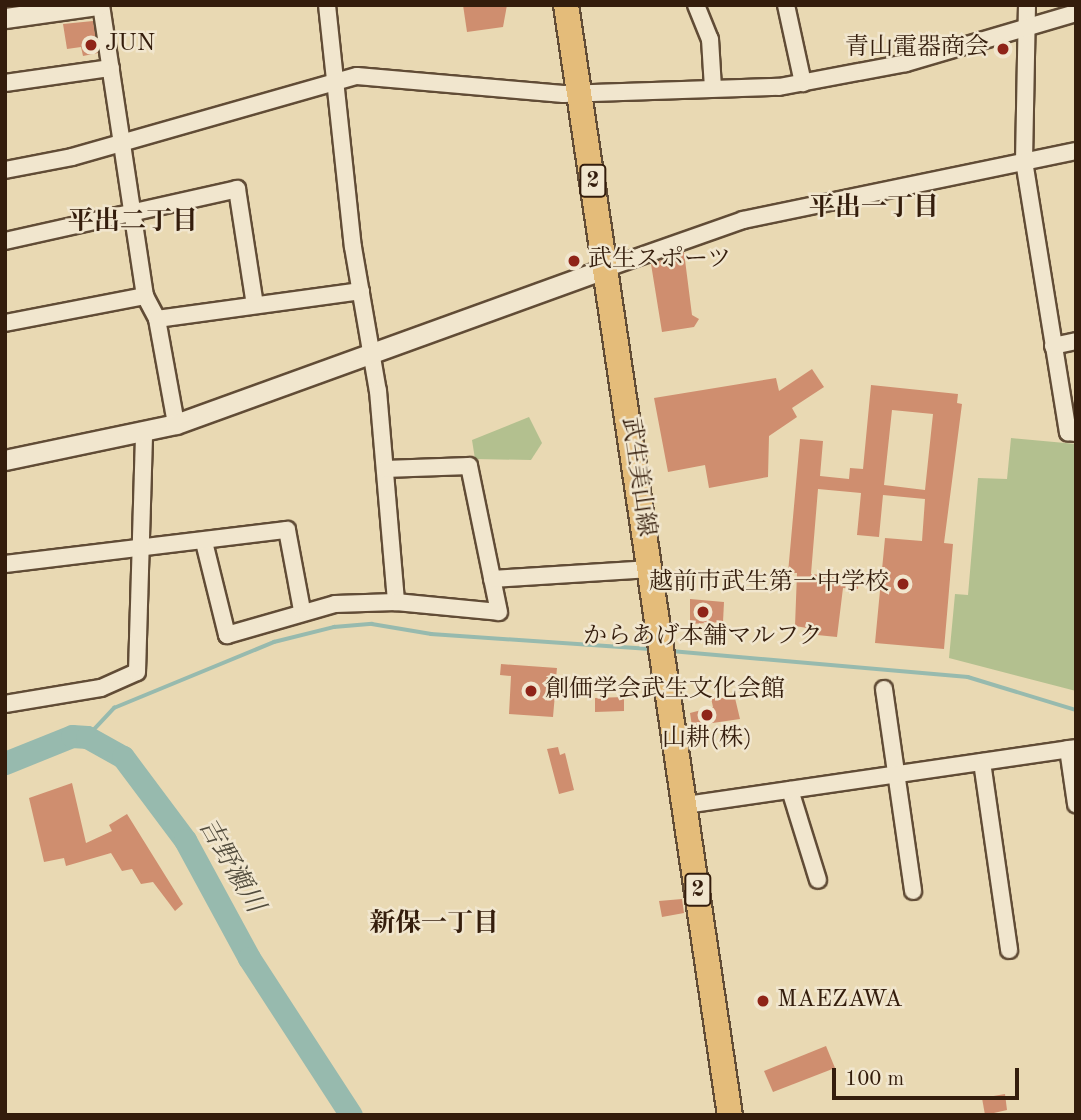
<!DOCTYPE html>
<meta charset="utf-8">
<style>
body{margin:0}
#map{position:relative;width:1081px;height:1120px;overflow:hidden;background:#e9d9b3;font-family:"Old Standard TT","Noto Serif JP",serif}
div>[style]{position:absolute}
.green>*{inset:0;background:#b3c08f}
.stream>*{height:3.5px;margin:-1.75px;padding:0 1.75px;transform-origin:1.75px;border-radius:1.75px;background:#97baae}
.river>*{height:23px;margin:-11.5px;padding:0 11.5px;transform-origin:11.5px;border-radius:11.5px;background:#97baae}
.building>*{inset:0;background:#cf8e6f}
.roads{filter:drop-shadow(2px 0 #614c36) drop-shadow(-2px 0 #614c36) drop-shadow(0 2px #614c36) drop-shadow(0 -2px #614c36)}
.minor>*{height:16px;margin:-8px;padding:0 8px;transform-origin:8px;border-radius:8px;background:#f1e6ce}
.tertiary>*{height:19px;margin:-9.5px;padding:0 9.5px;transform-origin:9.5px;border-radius:9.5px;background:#f1e6ce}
.primary>*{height:24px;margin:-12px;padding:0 12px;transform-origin:12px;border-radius:12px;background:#e4bc7a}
.dots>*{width:19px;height:19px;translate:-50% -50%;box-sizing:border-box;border:4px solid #f1e6ce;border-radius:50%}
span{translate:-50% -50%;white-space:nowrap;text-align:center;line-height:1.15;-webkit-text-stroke:5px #f1e6ce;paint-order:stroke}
.shield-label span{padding:2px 5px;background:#f1e6ce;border:2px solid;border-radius:5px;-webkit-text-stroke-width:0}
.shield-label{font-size:23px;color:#341d0c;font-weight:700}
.poi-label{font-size:24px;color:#341d0c}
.left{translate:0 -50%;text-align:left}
.right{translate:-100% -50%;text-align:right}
.street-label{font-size:24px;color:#341d0c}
.neighbourhood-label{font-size:26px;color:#341d0c;font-weight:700}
.water-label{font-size:26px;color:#524c3d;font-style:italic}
.frame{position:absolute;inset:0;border:7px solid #341d0c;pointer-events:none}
.scale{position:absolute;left:832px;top:1068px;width:187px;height:32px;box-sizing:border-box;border:4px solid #341d0c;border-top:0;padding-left:9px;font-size:21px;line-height:24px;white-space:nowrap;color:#341d0c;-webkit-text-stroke:5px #f1e6ce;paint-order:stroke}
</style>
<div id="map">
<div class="green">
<div style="clip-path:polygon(529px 417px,542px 443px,531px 460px,475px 459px,472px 440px)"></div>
<div style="clip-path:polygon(1011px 438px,1076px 444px,1076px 691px,949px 658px,955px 594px,968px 595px,978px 478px,1007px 479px)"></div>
</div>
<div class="stream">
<div style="left:671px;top:651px;width:298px;rotate:5deg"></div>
<div style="left:968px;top:677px;width:113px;rotate:17deg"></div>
<div style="left:87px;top:737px;width:40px;rotate:-47deg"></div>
<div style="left:114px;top:708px;width:173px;rotate:-22.4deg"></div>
<div style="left:274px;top:642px;width:62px;rotate:-14deg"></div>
<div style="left:334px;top:627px;width:38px;rotate:-5deg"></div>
<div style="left:372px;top:624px;width:60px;rotate:9.6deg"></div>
<div style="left:431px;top:634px;width:223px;rotate:3.9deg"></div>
</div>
<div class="river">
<div style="left:5px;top:763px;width:72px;rotate:-21.9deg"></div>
<div style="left:72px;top:736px;width:15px;rotate:4deg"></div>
<div style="left:87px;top:737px;width:41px;rotate:29.1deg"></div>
<div style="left:123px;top:757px;width:104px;rotate:53.2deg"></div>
<div style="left:185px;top:840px;width:134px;rotate:61.5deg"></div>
<div style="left:249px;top:958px;width:187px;rotate:57deg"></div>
</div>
<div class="building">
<div style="clip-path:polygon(463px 5px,507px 5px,503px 27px,467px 32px)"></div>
<div style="clip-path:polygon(93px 21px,98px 53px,83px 56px,81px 47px,67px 49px,63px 24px)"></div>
<div style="clip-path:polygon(684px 252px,692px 315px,699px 319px,694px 327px,662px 332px,651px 264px)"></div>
<div style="clip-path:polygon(812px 369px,824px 387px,792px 408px,797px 417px,769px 436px,768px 477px,709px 488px,705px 465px,668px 472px,654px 398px,776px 378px,779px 391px)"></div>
<div style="clip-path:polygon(evenodd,871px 385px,958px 394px,957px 403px,962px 404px,944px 543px,953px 544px,944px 649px,875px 643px,885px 538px,922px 541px,925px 499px,883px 495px,879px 537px,857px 535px,861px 493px,818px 489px,811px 574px,859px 579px,858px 589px,843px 588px,837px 637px,807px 634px,807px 628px,795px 626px,797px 573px,788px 573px,800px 439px,823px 441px,820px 476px,849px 479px,850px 468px,863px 469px,871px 385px,892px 410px,933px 414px,925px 490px,884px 485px,892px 410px)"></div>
<div style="clip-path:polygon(690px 599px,724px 602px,723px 622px,690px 624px)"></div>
<div style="clip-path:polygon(501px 664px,557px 668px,556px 678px,568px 679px,567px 695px,555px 694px,553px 717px,509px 714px,511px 676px,500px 675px)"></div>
<div style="clip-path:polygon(624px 697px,624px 711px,595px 712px,595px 698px)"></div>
<div style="clip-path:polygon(711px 698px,735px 698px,740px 719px,692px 726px,690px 713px,713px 707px)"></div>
<div style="clip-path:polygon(558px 747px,560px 755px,565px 753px,574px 790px,559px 794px,547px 749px)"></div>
<div style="clip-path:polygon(72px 783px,86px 843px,112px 831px,109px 825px,127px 814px,183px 904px,175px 911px,153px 882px,141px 884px,132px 869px,122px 871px,111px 853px,66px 866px,64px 858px,44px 862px,29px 798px)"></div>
<div style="clip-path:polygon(682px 899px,684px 913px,662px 917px,659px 901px)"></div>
<div style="clip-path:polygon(826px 1046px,835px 1068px,773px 1092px,764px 1071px)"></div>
<div style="clip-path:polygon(1005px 1094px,1007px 1110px,985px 1115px,982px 1098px)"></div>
</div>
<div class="roads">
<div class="minor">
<div style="left:101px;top:5px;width:294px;rotate:81.4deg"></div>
<div style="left:145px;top:296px;width:26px;rotate:62deg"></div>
<div style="left:157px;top:319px;width:107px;rotate:79.7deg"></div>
<div style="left:327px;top:5px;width:243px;rotate:83.9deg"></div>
<div style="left:353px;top:247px;width:146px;rotate:80.2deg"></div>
<div style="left:378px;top:391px;width:212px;rotate:85.1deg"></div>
<div style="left:696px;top:5px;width:37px;rotate:68deg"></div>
<div style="left:710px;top:39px;width:49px;rotate:86.5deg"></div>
<div style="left:786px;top:5px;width:80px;rotate:77.7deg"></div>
<div style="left:1027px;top:5px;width:156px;rotate:91.1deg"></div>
<div style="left:1024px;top:161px;width:275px;rotate:80.8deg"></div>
<div style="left:1068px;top:432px;width:8px;rotate:7deg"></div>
<div style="left:5px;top:83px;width:107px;rotate:-8.1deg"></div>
<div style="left:5px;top:170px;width:68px;rotate:-11deg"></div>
<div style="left:72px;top:157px;width:296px;rotate:-15.9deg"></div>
<div style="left:357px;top:76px;width:207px;rotate:5deg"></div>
<div style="left:563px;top:94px;width:216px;rotate:-1.9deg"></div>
<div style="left:779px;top:87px;width:129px;rotate:-10.7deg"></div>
<div style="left:906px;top:63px;width:177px;rotate:-16.4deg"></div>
<div style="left:5px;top:241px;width:238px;rotate:-12.6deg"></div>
<div style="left:237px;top:189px;width:117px;rotate:81.2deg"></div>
<div style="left:607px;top:268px;width:144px;rotate:-19.4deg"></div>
<div style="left:743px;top:220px;width:340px;rotate:-11.7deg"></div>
<div style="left:157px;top:319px;width:206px;rotate:-7.8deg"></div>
<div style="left:5px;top:323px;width:143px;rotate:-10.9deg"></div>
<div style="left:1053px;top:346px;width:24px;rotate:-12deg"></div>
<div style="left:204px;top:542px;width:96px;rotate:76.1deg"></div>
<div style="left:227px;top:635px;width:112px;rotate:-16deg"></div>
<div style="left:335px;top:604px;width:61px;rotate:-1.9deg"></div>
<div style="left:396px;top:602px;width:103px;rotate:5.5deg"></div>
<div style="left:499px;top:612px;width:149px;rotate:-101.6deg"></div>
<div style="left:469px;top:466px;width:84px;rotate:178deg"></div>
<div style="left:5px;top:564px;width:284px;rotate:-6.9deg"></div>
<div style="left:287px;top:530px;width:81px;rotate:79.4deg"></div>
<div style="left:492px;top:579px;width:159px;rotate:-3.6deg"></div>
<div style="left:884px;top:689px;width:204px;rotate:81.8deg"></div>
<div style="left:5px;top:704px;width:97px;rotate:-9.5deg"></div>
<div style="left:101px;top:688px;width:39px;rotate:-24deg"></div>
<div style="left:137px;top:672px;width:240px;rotate:-88.3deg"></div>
<div style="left:1068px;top:749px;width:56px;rotate:81.7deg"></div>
<div style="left:982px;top:762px;width:190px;rotate:81.8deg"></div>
<div style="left:790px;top:790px;width:94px;rotate:72.7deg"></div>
<div style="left:686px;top:805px;width:394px;rotate:-8.3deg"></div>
</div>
<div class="tertiary">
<div style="left:5px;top:18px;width:94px;rotate:-8deg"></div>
<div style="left:5px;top:460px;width:175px;rotate:-11.9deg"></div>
<div style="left:176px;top:424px;width:458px;rotate:-19.9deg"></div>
</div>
<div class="primary">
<div style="left:566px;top:5px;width:1122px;rotate:81.6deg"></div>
</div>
</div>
<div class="dots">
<div style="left:91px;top:45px;background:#8f2418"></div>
<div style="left:1003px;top:49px;background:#8f2418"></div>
<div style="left:574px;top:261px;background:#8f2418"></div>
<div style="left:903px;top:584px;background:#8f2418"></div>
<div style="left:703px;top:612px;background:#8f2418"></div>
<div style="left:531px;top:691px;background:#8f2418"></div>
<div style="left:707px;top:715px;background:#8f2418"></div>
<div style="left:763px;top:1001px;background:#8f2418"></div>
</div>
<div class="shield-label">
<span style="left:593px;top:181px">2</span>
<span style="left:698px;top:890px">2</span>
</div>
<div class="poi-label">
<span class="left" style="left:105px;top:45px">JUN</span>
<span class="right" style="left:989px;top:49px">青山電器商会</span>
<span class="left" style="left:588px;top:261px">武生スポーツ</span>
<span class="right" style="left:889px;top:584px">越前市武生第一中学校</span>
<span style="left:703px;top:638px">からあげ本舗マルフク</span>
<span class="left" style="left:545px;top:691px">創価学会武生文化会館</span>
<span style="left:707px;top:740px">山耕(株)</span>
<span class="left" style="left:777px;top:1001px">MAEZAWA</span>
</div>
<div class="street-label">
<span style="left:637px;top:477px;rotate:82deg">武生美山線</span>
</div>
<div class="neighbourhood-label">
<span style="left:874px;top:209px">平出一丁目</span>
<span style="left:133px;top:223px">平出二丁目</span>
<span style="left:434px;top:925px">新保一丁目</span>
</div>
<div class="water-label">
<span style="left:230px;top:866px;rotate:60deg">吉野瀬川</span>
</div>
<div class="frame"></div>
<div class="scale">100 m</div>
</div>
